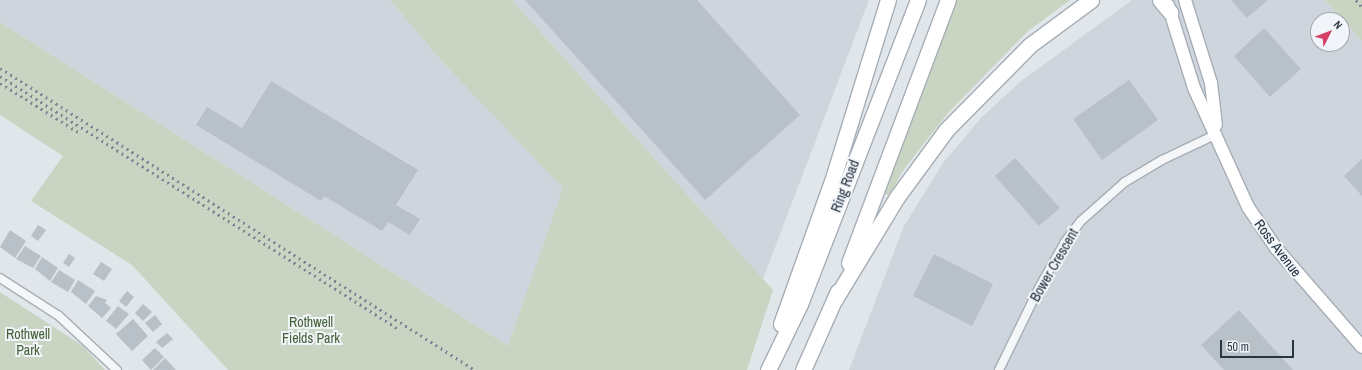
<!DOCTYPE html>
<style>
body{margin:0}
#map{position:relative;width:1362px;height:370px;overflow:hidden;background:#e1e6ea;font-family:"Archivo Narrow",sans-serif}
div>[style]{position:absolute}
.built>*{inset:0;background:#cfd5dd}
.green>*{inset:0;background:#c9d5c2}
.building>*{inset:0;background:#b8c0c8}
.roads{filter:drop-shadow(1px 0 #a6adb5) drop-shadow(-1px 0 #a6adb5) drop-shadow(0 1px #a6adb5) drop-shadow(0 -1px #a6adb5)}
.minor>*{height:8px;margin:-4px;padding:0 4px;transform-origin:4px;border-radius:4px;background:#f4f6f8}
.secondary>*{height:12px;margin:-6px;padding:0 6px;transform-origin:6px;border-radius:6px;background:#fff}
.motorway>*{height:15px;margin:-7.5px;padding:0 7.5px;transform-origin:7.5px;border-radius:7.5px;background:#fff}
.rail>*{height:3px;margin-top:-1.5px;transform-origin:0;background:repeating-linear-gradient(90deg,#7a8795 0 2px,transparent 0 6px)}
span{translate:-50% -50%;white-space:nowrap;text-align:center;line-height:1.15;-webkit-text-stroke:4px #f1f4f8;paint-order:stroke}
.street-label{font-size:14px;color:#283543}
.park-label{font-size:14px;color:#426035}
.north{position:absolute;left:1310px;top:12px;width:40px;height:40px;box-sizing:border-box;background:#f1f4f8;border:1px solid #a1a8b0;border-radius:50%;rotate:48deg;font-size:11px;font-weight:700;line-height:16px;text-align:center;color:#283543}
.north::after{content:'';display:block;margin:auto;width:14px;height:18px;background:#d54068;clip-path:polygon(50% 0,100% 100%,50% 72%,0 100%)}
.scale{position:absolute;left:1220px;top:340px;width:74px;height:18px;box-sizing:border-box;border:2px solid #283543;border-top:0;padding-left:5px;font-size:12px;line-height:14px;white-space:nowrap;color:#283543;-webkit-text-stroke:3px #f1f4f8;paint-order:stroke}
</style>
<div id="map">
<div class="built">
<div style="clip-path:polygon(0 0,390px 0,445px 65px,564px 188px,508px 346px,0 22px)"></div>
<div style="clip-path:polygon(512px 0,869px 0,763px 279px)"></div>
<div style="clip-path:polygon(evenodd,1132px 0,1325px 0,1362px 41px,1362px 370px,849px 370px,904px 226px,943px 163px,980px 119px,1020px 82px,1132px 0,1318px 20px,1342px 20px,1342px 44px,1318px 44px,1318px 20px)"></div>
</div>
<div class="green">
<div style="clip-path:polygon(390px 0,512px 0,773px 290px,747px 370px,228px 370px,132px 265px,31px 201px,63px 156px,0 115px,0 22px,508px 346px,563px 188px,445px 65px)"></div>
<div style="clip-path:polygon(956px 0,1070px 0,1027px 32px,948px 113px,904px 169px,889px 196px,883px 192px)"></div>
<div style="clip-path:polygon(1325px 0,1362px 0,1362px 41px)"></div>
<div style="clip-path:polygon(0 292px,83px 346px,105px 370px,0 370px)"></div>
</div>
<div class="building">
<div style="clip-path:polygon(525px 0,697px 0,800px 115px,705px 200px)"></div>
<div style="clip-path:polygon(1231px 0,1268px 0,1247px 18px)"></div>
<div style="clip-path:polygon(1264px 28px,1301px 69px,1270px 97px,1234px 56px)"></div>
<div style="clip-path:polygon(1129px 80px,1158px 120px,1102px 160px,1073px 119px)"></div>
<div style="clip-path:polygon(271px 81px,418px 170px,396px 205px,420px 219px,410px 235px,388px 222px,382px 231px,324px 196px,321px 201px,196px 125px,207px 107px,242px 128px)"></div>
<div style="clip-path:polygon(1015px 158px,1060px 208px,1039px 226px,995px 176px)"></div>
<div style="clip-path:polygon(1362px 159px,1362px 196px,1344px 176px)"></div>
<div style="clip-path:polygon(38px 225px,46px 230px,38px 241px,31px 236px)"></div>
<div style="clip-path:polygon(10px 230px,26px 241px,15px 258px,0 247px)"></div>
<div style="clip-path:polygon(25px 246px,41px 256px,33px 268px,16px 259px)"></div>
<div style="clip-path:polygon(69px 254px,75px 258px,69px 267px,63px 263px)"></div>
<div style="clip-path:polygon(934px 254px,993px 284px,972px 326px,913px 296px)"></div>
<div style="clip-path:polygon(42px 257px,58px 268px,50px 281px,35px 269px)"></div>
<div style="clip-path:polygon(101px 262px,112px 269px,104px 281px,93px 274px)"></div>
<div style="clip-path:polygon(59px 270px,75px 280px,68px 292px,51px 282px)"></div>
<div style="clip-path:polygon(78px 280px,95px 291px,86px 304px,71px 292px)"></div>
<div style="clip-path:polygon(127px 291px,134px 297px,126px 307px,119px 301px)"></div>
<div style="clip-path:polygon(96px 296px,107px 300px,105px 303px,111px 308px,102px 318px,88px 306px)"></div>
<div style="clip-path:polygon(143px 304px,152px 312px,143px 321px,135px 313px)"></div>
<div style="clip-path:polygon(118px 306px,129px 314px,116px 329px,106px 321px)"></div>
<div style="clip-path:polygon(1239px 310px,1293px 370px,1224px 370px,1201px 345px)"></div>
<div style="clip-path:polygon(155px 315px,162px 324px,153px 332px,145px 323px)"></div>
<div style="clip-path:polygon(133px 319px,148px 336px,132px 351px,116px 334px)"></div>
<div style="clip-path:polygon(167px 333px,173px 339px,162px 348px,156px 342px)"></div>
<div style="clip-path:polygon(155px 348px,164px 357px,151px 370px,142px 360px)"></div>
<div style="clip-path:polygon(165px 358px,176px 370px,153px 370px)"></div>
</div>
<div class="roads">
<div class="minor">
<div style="left:0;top:278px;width:70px;rotate:32.8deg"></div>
<div style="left:59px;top:316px;width:79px;rotate:43deg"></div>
<div style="left:999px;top:370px;width:93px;rotate:-64deg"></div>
<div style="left:1040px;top:286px;width:51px;rotate:-60.4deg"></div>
<div style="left:1065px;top:242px;width:26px;rotate:-53deg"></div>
<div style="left:1081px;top:221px;width:59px;rotate:-41.6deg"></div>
<div style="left:1125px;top:182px;width:43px;rotate:-30.7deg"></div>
<div style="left:1162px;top:160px;width:61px;rotate:-25.3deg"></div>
</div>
<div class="secondary">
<div style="left:1185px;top:0;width:87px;rotate:72.6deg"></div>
<div style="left:1211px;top:83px;width:42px;rotate:83.2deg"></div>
<div style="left:1168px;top:5px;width:87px;rotate:72.6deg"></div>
<div style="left:1194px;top:88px;width:131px;rotate:65.6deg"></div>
<div style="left:1248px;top:207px;width:50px;rotate:55.7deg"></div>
<div style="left:1276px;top:248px;width:131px;rotate:49deg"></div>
</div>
<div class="motorway">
<div style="left:1160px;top:0;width:16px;rotate:50deg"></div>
<div style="left:849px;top:263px;width:281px;rotate:-69.4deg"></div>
<div style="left:835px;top:299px;width:119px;rotate:-58.7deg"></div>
<div style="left:897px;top:197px;width:84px;rotate:-53.7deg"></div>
<div style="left:947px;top:129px;width:118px;rotate:-45.3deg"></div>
<div style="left:1030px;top:45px;width:76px;rotate:-36.4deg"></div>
<div style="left:781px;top:324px;width:158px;rotate:-70.4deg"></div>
<div style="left:834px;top:175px;width:183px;rotate:-72.9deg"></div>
<div style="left:768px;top:370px;width:73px;rotate:-64.1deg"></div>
<div style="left:800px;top:304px;width:326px;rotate:-68.8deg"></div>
<div style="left:803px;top:370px;width:86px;rotate:-66.1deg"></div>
</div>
</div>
<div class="rail">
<div style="left:1356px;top:0;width:9px;rotate:49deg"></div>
<div style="left:0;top:68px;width:563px;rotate:32.45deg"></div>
<div style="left:0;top:76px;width:474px;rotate:32.4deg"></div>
<div style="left:0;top:83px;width:92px;rotate:32.1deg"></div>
</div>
<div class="street-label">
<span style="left:845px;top:186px;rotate:-69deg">Ring Road</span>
<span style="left:1278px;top:248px;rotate:53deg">Ross Avenue</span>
<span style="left:1054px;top:265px;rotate:-60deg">Bower Crescent</span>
</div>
<div class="park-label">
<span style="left:311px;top:330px">Rothwell<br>Fields Park</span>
<span style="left:28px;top:342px">Rothwell<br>Park</span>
</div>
<div class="north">N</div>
<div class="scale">50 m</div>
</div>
